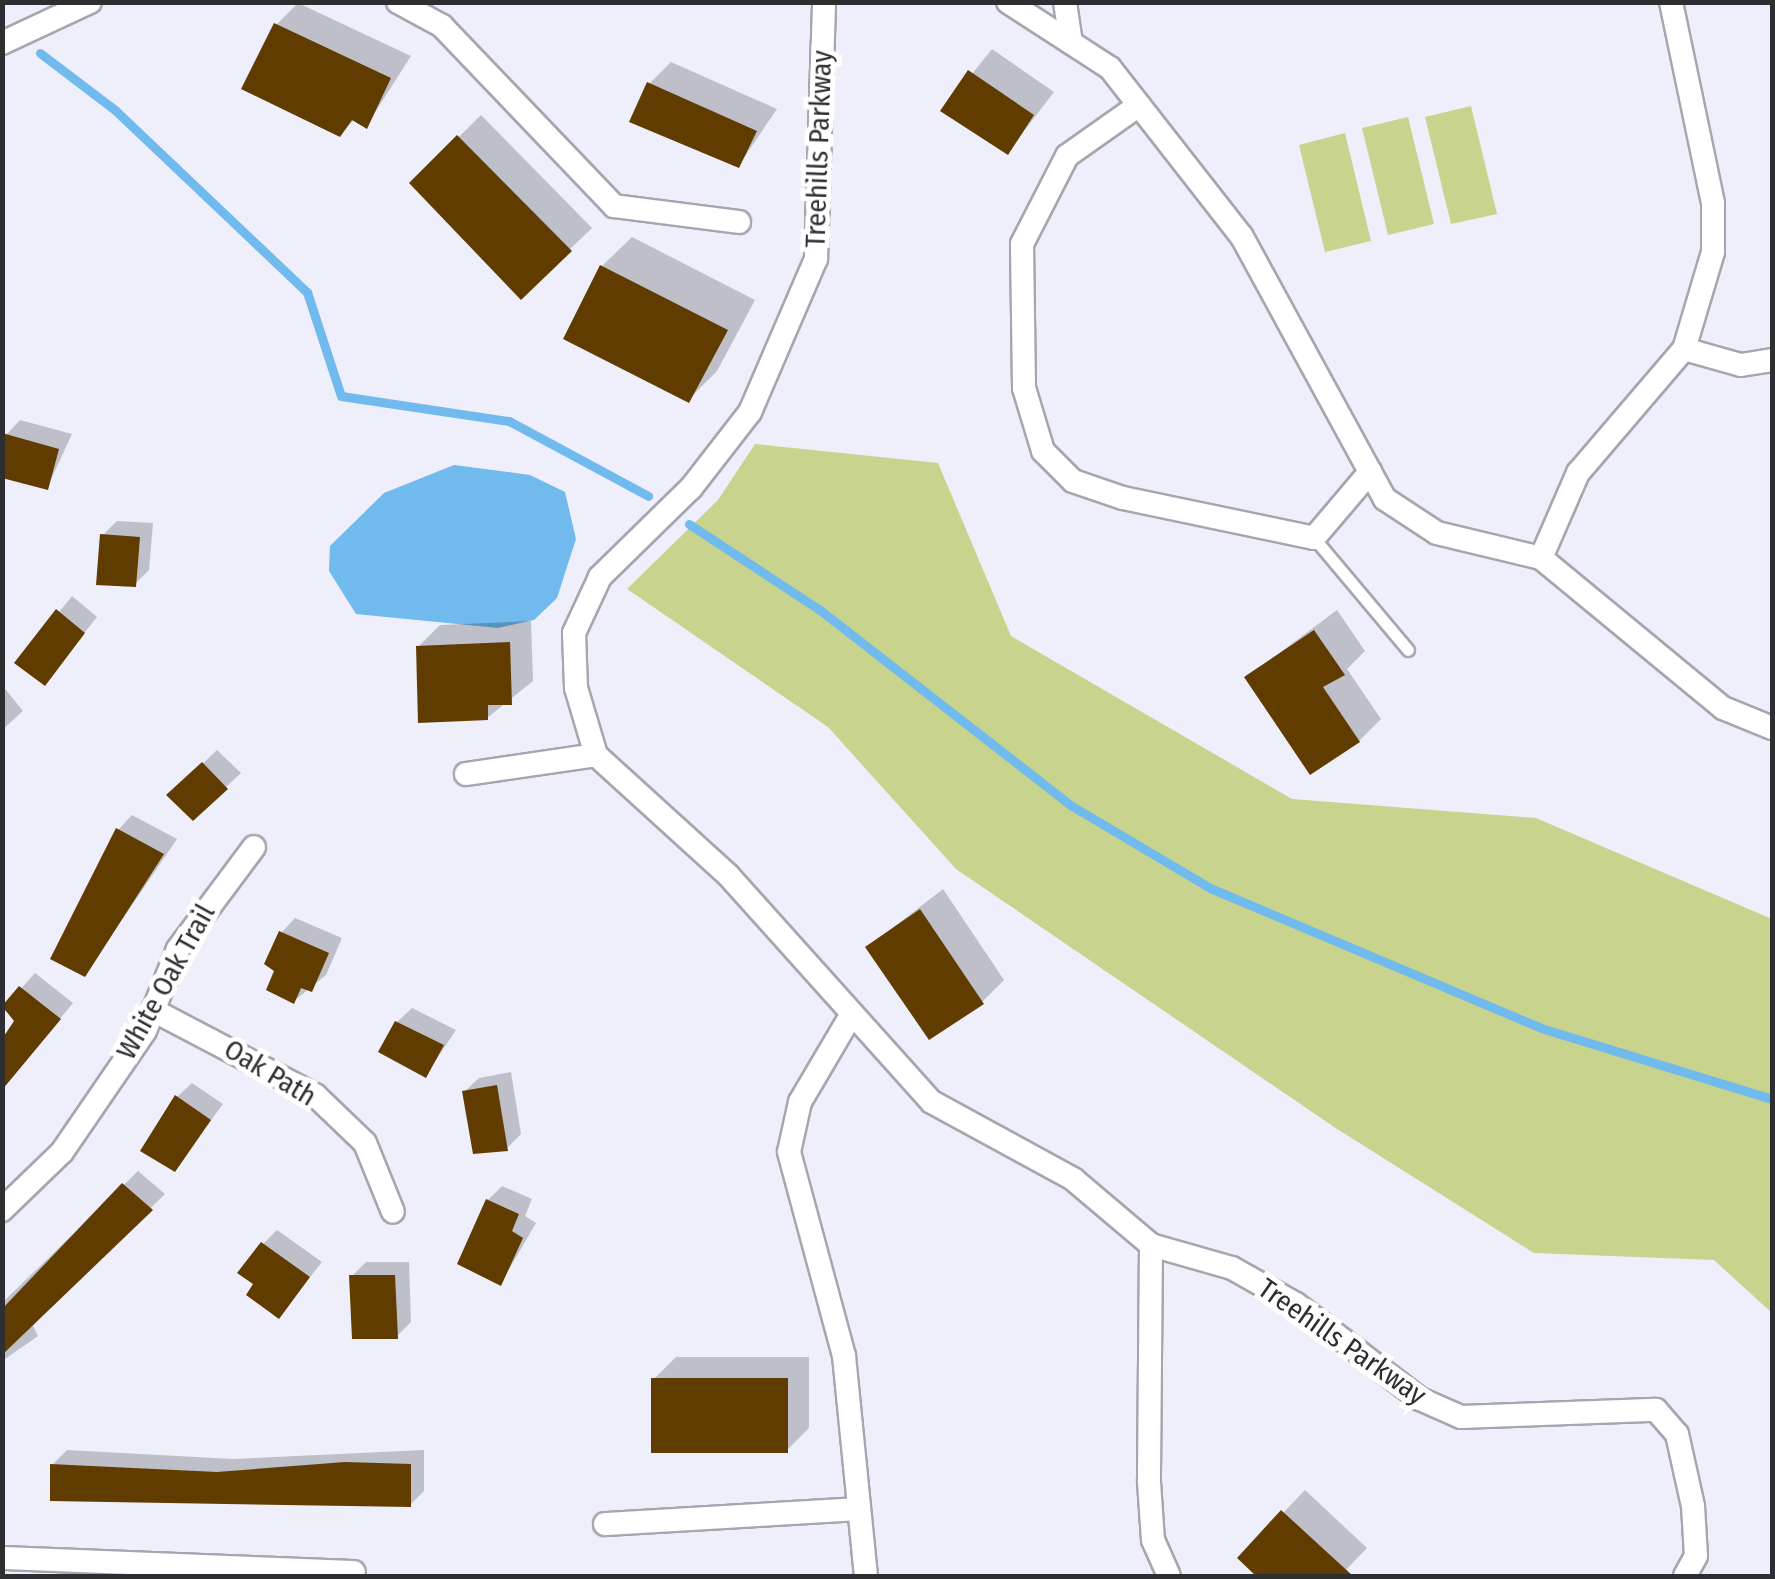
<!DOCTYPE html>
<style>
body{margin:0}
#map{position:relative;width:1775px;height:1579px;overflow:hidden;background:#eeeffb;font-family:"Fira Sans Condensed",sans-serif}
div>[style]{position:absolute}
.green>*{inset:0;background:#c8d38d}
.water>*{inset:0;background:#70baed}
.shadow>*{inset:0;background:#0003}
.stream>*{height:9px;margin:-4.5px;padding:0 4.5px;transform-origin:4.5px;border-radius:4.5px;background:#70baed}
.building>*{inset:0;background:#603c01}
.roads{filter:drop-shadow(2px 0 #a5a6b1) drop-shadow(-2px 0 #a5a6b1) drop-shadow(0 2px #a5a6b1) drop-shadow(0 -2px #a5a6b1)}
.service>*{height:11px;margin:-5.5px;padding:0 5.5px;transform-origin:5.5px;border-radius:5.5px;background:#fff}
.minor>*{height:22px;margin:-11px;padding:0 11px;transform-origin:11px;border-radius:11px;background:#fff}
span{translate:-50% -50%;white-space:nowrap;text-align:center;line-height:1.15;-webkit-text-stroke:10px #fff;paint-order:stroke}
.street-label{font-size:28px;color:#2d2e32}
.frame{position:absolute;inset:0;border:5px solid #2d2e32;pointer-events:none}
</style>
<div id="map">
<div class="green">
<div style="clip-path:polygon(1471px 106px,1497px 214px,1451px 224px,1425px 117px)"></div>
<div style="clip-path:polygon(1408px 117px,1434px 224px,1388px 235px,1362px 128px)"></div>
<div style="clip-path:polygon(1345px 133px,1371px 241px,1325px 252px,1299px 145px)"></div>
<div style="clip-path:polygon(755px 444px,938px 463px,1011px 636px,1292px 799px,1536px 818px,1772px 919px,1772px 1313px,1714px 1260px,1534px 1253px,1334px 1127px,956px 869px,828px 727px,627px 589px,718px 500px)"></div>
</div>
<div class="water">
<div style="clip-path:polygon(454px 465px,530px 475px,565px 492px,576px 539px,557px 598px,534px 620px,498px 628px,356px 614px,329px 571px,330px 546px,384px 493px)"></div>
</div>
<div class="shadow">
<div style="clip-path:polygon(298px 3px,411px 56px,367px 125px,355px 119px,340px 134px,276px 25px)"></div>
<div style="clip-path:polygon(992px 49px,1054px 92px,1008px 152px,943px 110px)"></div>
<div style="clip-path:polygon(671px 62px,777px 109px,739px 165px,649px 84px)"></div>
<div style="clip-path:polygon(481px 115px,592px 228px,521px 296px,412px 183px)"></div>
<div style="clip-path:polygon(632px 237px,755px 300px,717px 371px,688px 400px,566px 338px,602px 266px)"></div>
<div style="clip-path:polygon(20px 420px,72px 434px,47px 488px,6px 435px)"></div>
<div style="clip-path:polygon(117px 521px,153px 523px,149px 570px,135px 584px,103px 535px)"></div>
<div style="clip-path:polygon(72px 596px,97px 617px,45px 682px,18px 663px)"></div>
<div style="clip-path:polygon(1337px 610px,1365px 651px,1347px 669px,1381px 719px,1359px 741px,1247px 677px)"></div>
<div style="clip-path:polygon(531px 621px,533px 681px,487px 718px,418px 647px,440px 625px)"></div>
<div style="clip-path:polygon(2px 685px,23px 711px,2px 730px)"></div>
<div style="clip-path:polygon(217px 750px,241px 773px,193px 818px,170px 795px)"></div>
<div style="clip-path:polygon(132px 815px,177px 839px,85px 974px,118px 830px)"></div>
<div style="clip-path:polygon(943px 889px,1004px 980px,982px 1002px,868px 947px)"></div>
<div style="clip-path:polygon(295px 918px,342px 938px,326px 975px,294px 1001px,277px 970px,281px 933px)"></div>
<div style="clip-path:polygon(35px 973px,73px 1003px,2px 1089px,18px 1020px,3px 1009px)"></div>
<div style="clip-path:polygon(412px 1008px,456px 1030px,426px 1075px,397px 1022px)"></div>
<div style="clip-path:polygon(511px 1072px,521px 1134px,507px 1148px,464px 1092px,479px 1078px)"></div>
<div style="clip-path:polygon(192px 1083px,223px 1104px,175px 1169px,177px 1097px)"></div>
<div style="clip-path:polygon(138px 1171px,165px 1194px,32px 1324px,38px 1336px,2px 1361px,2px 1303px)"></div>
<div style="clip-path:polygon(502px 1186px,532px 1199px,525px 1216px,536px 1223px,501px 1283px,488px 1200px)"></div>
<div style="clip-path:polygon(277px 1230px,322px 1262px,279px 1316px,256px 1284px,263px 1244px)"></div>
<div style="clip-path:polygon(366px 1262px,409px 1262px,411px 1322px,397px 1336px,352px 1276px)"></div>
<div style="clip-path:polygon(676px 1357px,809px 1357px,809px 1428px,787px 1450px,654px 1379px)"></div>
<div style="clip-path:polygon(67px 1450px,233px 1459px,424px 1450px,424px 1491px,410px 1505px,52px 1465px)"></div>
<div style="clip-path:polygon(1305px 1490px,1367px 1548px,1340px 1576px,1260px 1576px,1240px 1558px)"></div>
</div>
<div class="stream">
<div style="left:40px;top:53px;width:94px;rotate:37.2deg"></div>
<div style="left:115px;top:110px;width:265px;rotate:43.5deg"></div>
<div style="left:307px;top:292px;width:109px;rotate:71.9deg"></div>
<div style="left:341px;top:396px;width:170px;rotate:8.5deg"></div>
<div style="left:509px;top:421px;width:158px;rotate:28.3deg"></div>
<div style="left:689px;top:524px;width:157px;rotate:33.3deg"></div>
<div style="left:820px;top:610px;width:319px;rotate:37.9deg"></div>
<div style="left:1072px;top:806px;width:161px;rotate:30.7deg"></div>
<div style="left:1210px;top:888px;width:359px;rotate:22.9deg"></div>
<div style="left:1541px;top:1028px;width:242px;rotate:17.1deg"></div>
</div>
<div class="building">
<div style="clip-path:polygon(274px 23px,391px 78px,367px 129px,352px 120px,340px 137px,241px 89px)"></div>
<div style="clip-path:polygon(968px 70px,1034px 115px,1008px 155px,940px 111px)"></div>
<div style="clip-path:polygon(647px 82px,757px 131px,739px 168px,629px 122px)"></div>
<div style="clip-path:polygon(457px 135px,572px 251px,521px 300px,409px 183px)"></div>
<div style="clip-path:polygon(600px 265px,728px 330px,689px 403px,563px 339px)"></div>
<div style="clip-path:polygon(2px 433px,59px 449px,48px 490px,2px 478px)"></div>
<div style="clip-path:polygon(100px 534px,140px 537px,136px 587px,96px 585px)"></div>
<div style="clip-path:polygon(56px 609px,85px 633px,45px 686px,14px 663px)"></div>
<div style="clip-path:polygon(1314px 630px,1345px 675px,1323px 687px,1360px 742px,1310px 775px,1244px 677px)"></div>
<div style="clip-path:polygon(510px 642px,512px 705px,488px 705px,488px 720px,418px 723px,416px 646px)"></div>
<div style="clip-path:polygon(202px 762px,228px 789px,193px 821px,166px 795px)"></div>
<div style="clip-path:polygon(116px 828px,164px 854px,85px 977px,50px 959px)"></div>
<div style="clip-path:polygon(920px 909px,984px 1004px,929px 1040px,865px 947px)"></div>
<div style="clip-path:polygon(279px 931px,329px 953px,312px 992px,301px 988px,294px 1004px,266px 990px,274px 971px,264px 964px)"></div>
<div style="clip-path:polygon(19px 986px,61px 1019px,2px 1090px,2px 1039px,14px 1021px,2px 1006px)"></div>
<div style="clip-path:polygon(395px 1021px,444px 1045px,426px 1078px,378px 1052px)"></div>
<div style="clip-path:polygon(497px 1085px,508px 1151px,473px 1154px,462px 1091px)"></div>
<div style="clip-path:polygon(175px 1095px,211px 1120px,175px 1172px,140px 1151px)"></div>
<div style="clip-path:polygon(122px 1183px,153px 1210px,2px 1355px,2px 1309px)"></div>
<div style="clip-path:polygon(486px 1199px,519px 1214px,512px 1231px,523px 1238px,501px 1286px,457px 1264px)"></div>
<div style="clip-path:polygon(261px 1242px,310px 1277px,279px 1319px,246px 1295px,253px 1284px,237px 1273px)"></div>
<div style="clip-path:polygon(349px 1275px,395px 1275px,398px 1339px,352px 1339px)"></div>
<div style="clip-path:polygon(651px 1378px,788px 1378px,788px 1453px,651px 1453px)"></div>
<div style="clip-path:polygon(345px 1462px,411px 1464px,411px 1507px,50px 1501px,50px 1464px,217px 1472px)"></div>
<div style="clip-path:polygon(1281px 1510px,1353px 1576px,1256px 1576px,1237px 1558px)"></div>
</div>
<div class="roads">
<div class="service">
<div style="left:1314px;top:538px;width:146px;rotate:50deg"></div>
</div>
<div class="minor">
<div style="left:398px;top:2px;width:50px;rotate:28.6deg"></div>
<div style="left:442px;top:26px;width:249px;rotate:46.3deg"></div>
<div style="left:614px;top:206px;width:126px;rotate:7.3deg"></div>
<div style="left:1008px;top:2px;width:121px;rotate:32.9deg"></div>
<div style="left:1110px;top:68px;width:214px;rotate:52deg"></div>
<div style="left:1242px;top:237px;width:298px;rotate:61.4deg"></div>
<div style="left:1385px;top:499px;width:62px;rotate:33.2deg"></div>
<div style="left:1437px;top:533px;width:107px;rotate:13.5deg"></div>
<div style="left:1541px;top:558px;width:236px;rotate:39.5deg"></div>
<div style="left:1723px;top:708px;width:53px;rotate:22.2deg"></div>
<div style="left:1065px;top:2px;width:41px;rotate:81.7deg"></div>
<div style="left:1671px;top:2px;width:205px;rotate:78.2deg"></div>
<div style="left:1713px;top:203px;width:49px;rotate:90deg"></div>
<div style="left:1713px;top:252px;width:101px;rotate:106.6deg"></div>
<div style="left:2px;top:43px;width:97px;rotate:-25deg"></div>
<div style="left:1139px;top:105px;width:88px;rotate:144.7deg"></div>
<div style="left:1067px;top:156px;width:99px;rotate:117.1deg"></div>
<div style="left:1022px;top:244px;width:144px;rotate:89.2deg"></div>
<div style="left:1024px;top:388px;width:66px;rotate:73.2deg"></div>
<div style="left:1043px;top:451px;width:42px;rotate:45deg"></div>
<div style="left:1073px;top:481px;width:53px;rotate:18.8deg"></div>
<div style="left:1123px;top:498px;width:195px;rotate:11.8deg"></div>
<div style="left:1314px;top:538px;width:87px;rotate:-49.7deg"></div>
<div style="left:1541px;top:558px;width:93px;rotate:-66.5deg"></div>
<div style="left:1578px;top:473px;width:163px;rotate:-49.5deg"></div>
<div style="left:1684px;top:349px;width:59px;rotate:15.7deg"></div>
<div style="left:1741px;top:365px;width:31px;rotate:-9deg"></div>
<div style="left:596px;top:755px;width:70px;rotate:-106.6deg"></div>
<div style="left:576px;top:688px;width:55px;rotate:-92.1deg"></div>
<div style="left:574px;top:633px;width:62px;rotate:-65.1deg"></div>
<div style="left:600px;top:577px;width:127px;rotate:-44.4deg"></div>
<div style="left:691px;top:488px;width:96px;rotate:-52.2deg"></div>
<div style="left:750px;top:412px;width:167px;rotate:-66.7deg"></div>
<div style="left:816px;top:259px;width:257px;rotate:-88.2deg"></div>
<div style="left:466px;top:774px;width:131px;rotate:-8.3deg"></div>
<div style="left:596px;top:755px;width:178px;rotate:42.3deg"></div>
<div style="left:728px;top:875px;width:305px;rotate:48.1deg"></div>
<div style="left:932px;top:1102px;width:161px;rotate:28.6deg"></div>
<div style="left:1073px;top:1179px;width:102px;rotate:40.2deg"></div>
<div style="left:1151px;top:1245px;width:84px;rotate:15.9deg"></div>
<div style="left:1232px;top:1268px;width:73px;rotate:29.4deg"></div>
<div style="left:1296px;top:1304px;width:156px;rotate:37.5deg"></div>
<div style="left:1420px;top:1399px;width:45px;rotate:23.7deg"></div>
<div style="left:1461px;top:1417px;width:195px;rotate:-2.1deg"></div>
<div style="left:1656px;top:1410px;width:32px;rotate:49deg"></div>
<div style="left:1677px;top:1434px;width:74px;rotate:77.5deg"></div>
<div style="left:1693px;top:1506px;width:50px;rotate:86.6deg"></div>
<div style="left:1696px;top:1556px;width:23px;rotate:119deg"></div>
<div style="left:153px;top:1010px;width:183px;rotate:27.7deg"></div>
<div style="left:315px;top:1095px;width:69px;rotate:43.8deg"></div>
<div style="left:365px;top:1143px;width:74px;rotate:67.9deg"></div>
<div style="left:850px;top:1017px;width:99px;rotate:120.5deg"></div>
<div style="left:800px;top:1102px;width:51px;rotate:102.4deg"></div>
<div style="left:789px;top:1152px;width:211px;rotate:74.9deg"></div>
<div style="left:844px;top:1356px;width:221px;rotate:84.3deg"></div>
<div style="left:2px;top:1210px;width:83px;rotate:-44deg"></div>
<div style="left:62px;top:1152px;width:147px;rotate:-55.6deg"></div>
<div style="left:145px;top:1031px;width:88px;rotate:-68.1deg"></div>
<div style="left:178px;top:949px;width:127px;rotate:-53.3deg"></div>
<div style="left:1151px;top:1245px;width:237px;rotate:90.5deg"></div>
<div style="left:1149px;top:1482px;width:58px;rotate:86.1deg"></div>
<div style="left:1153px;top:1540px;width:39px;rotate:66deg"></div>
<div style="left:605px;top:1524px;width:252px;rotate:-3.4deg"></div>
<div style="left:2px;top:1558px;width:352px;rotate:2.3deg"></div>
</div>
</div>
<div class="street-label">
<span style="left:819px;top:149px;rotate:-88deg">Treehills Parkway</span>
<span style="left:166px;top:982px;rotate:-61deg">White Oak Trail</span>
<span style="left:270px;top:1073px;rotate:31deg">Oak Path</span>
<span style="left:1342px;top:1342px;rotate:35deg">Treehills Parkway</span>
</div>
<div class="frame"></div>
</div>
